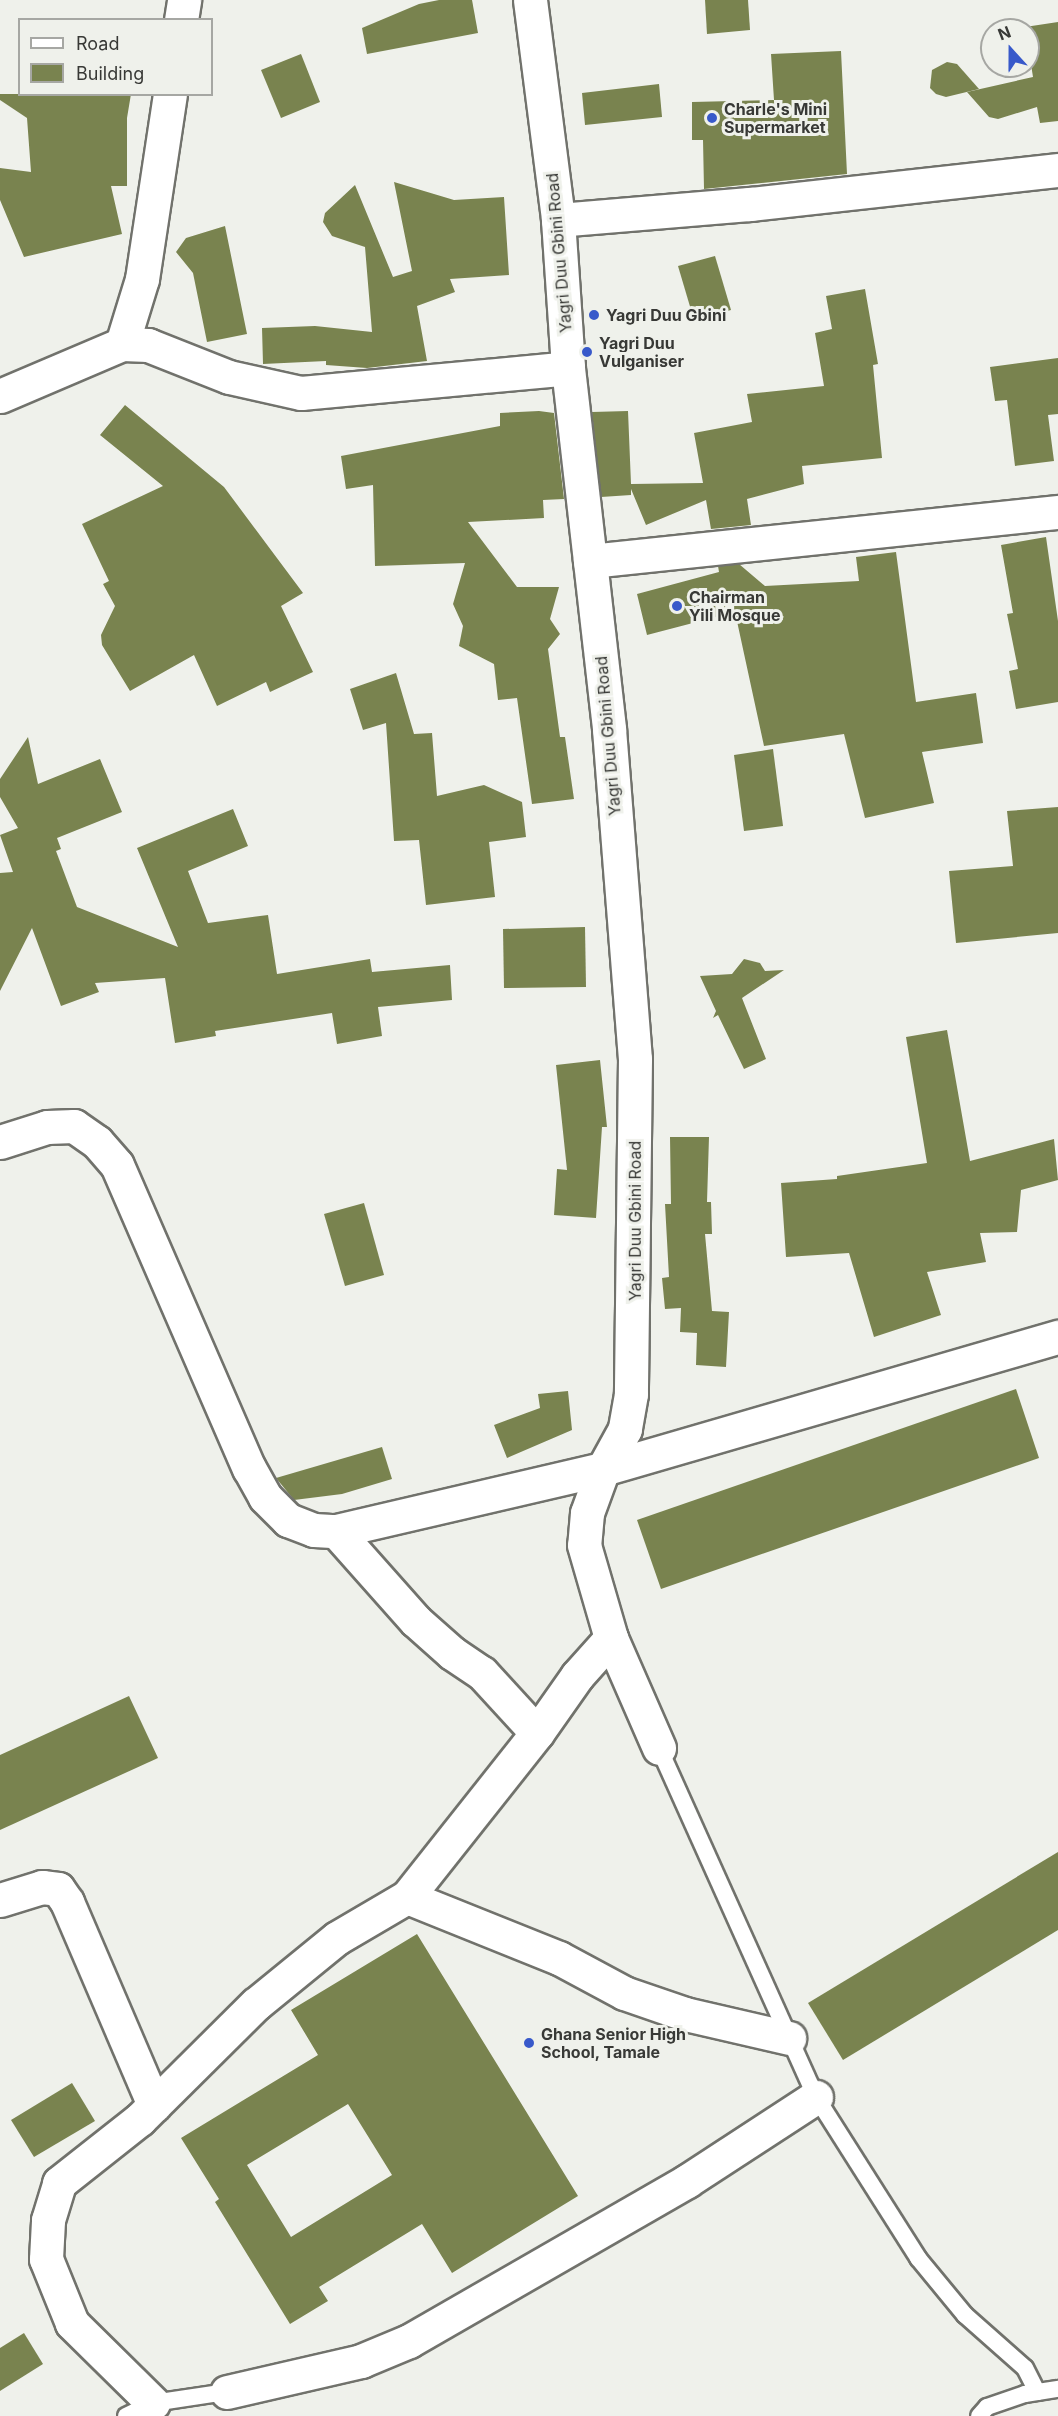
<!DOCTYPE html>
<style>
body{margin:0}
#map{position:relative;width:1058px;height:2416px;overflow:hidden;background:#eff1eb;font-family:Inter,sans-serif}
div>[style]{position:absolute}
.building>*{inset:0;background:#79834f}
.roads{filter:drop-shadow(2px 0 #71726c) drop-shadow(-2px 0 #71726c) drop-shadow(0 2px #71726c) drop-shadow(0 -2px #71726c)}
.service>*{height:16px;margin:-8px;padding:0 8px;transform-origin:8px;border-radius:8px;background:#fff}
.minor>*{height:33px;margin:-16.5px;padding:0 16.5px;transform-origin:16.5px;border-radius:16.5px;background:#fff}
.dots>*{width:16px;height:16px;translate:-50% -50%;box-sizing:border-box;border:3px solid #eff1eb;border-radius:50%}
span{translate:-50% -50%;white-space:nowrap;text-align:center;line-height:1.15;-webkit-text-stroke:6px #eff1eb;paint-order:stroke}
.poi-label{font-size:16px;color:#383936;font-weight:700}
.left{translate:0 -50%;text-align:left}
.street-label{font-size:16px;color:#383936}
.legend{position:absolute;left:18px;top:18px;width:195px;height:78px;box-sizing:border-box;background:#eff1eb;border:2px solid #a6a7a3;margin:0;padding:8px 10px;list-style:none;font-size:18px;color:#383936}
.legend li{display:flex;align-items:center;gap:12px;height:30px}
.legend b{width:30px;border:2px solid #a6a7a3}
.north{position:absolute;left:980px;top:18px;width:60px;height:60px;box-sizing:border-box;background:#eff1eb;border:2px solid #a6a7a3;border-radius:50%;rotate:339deg;font-size:16px;font-weight:700;line-height:24px;text-align:center;color:#383936}
.north::after{content:'';display:block;margin:auto;width:21px;height:27px;background:#3859ca;clip-path:polygon(50% 0,100% 100%,50% 72%,0 100%)}
</style>
<div id="map">
<div class="building">
<div style="clip-path:polygon(439px 0,472px 0,478px 33px,367px 54px,362px 28px,419px 4px)"></div>
<div style="clip-path:polygon(705px 0,748px 0,750px 30px,707px 34px)"></div>
<div style="clip-path:polygon(1058px 22px,1058px 121px,1040px 123px,1037px 107px,998px 119px,989px 117px,967px 92px,1033px 77px,1025px 27px)"></div>
<div style="clip-path:polygon(841px 51px,847px 174px,704px 189px,703px 140px,692px 140px,692px 102px,774px 100px,771px 54px)"></div>
<div style="clip-path:polygon(301px 54px,320px 102px,281px 118px,261px 70px)"></div>
<div style="clip-path:polygon(947px 62px,957px 64px,979px 89px,946px 97px,936px 94px,930px 88px,932px 70px)"></div>
<div style="clip-path:polygon(659px 84px,662px 117px,585px 125px,582px 93px)"></div>
<div style="clip-path:polygon(0 94px,131px 94px,127px 118px,127px 186px,111px 186px,122px 234px,24px 257px,0 200px,0 168px,31px 172px,27px 118px,0 100px)"></div>
<div style="clip-path:polygon(394px 182px,454px 200px,504px 197px,509px 275px,450px 279px,455px 292px,417px 306px,427px 361px,367px 368px,326px 365px,326px 361px,263px 364px,262px 328px,315px 326px,372px 332px,365px 247px,332px 236px,323px 222px,325px 213px,355px 185px,393px 277px,412px 271px)"></div>
<div style="clip-path:polygon(225px 226px,247px 334px,207px 342px,193px 273px,176px 252px,186px 238px)"></div>
<div style="clip-path:polygon(715px 256px,731px 310px,694px 320px,678px 266px)"></div>
<div style="clip-path:polygon(865px 289px,878px 364px,873px 365px,882px 458px,802px 466px,804px 484px,747px 499px,751px 525px,711px 529px,706px 500px,646px 525px,631px 489px,631px 495px,601px 497px,592px 412px,628px 411px,631px 484px,703px 483px,694px 433px,752px 422px,747px 394px,824px 386px,815px 333px,832px 329px,826px 296px)"></div>
<div style="clip-path:polygon(1058px 358px,1058px 414px,1048px 415px,1054px 461px,1015px 466px,1007px 400px,995px 401px,990px 367px)"></div>
<div style="clip-path:polygon(125px 405px,224px 487px,303px 593px,281px 606px,313px 672px,270px 692px,266px 682px,217px 706px,194px 655px,130px 691px,102px 645px,101px 635px,115px 606px,103px 584px,109px 581px,82px 524px,163px 486px,100px 435px)"></div>
<div style="clip-path:polygon(539px 411px,554px 413px,564px 499px,543px 500px,544px 518px,468px 522px,517px 587px,559px 587px,550px 619px,560px 634px,548px 649px,560px 737px,565px 737px,574px 799px,532px 804px,517px 698px,498px 700px,494px 664px,459px 646px,463px 626px,453px 604px,465px 563px,375px 566px,373px 485px,346px 489px,341px 456px,500px 426px,500px 413px)"></div>
<div style="clip-path:polygon(1046px 537px,1058px 621px,1058px 702px,1016px 709px,1009px 671px,1018px 669px,1007px 614px,1013px 613px,1001px 545px)"></div>
<div style="clip-path:polygon(896px 552px,916px 702px,976px 693px,983px 743px,922px 752px,934px 803px,865px 818px,844px 734px,764px 746px,735px 612px,647px 635px,637px 594px,719px 572px,718px 566px,739px 564px,765px 586px,859px 581px,856px 557px)"></div>
<div style="clip-path:polygon(396px 673px,414px 734px,432px 733px,437px 796px,484px 785px,522px 802px,526px 837px,489px 842px,495px 897px,426px 905px,419px 840px,394px 841px,386px 723px,363px 730px,350px 689px)"></div>
<div style="clip-path:polygon(28px 737px,38px 784px,100px 759px,122px 812px,57px 838px,61px 849px,56px 851px,77px 907px,178px 947px,137px 848px,233px 809px,248px 846px,188px 871px,208px 923px,268px 915px,277px 974px,370px 959px,372px 972px,450px 965px,452px 1000px,378px 1007px,382px 1036px,337px 1044px,332px 1013px,215px 1031px,216px 1036px,175px 1043px,165px 978px,95px 983px,99px 992px,61px 1006px,32px 928px,0 991px,0 873px,13px 872px,0 835px,18px 828px,0 797px,0 779px)"></div>
<div style="clip-path:polygon(773px 749px,783px 826px,744px 831px,734px 755px)"></div>
<div style="clip-path:polygon(1058px 807px,1058px 933px,956px 943px,949px 871px,1013px 866px,1007px 811px)"></div>
<div style="clip-path:polygon(585px 927px,586px 987px,504px 988px,503px 929px)"></div>
<div style="clip-path:polygon(744px 959px,760px 963px,765px 971px,784px 970px,742px 998px,766px 1059px,744px 1069px,718px 1015px,713px 1018px,716px 1011px,700px 976px,732px 974px)"></div>
<div style="clip-path:polygon(947px 1030px,970px 1161px,1054px 1139px,1058px 1180px,1021px 1190px,1017px 1232px,980px 1233px,986px 1262px,927px 1272px,941px 1315px,874px 1337px,849px 1253px,786px 1257px,781px 1183px,837px 1179px,837px 1176px,927px 1163px,906px 1037px)"></div>
<div style="clip-path:polygon(600px 1060px,607px 1127px,602px 1127px,596px 1218px,554px 1215px,557px 1169px,567px 1170px,556px 1065px)"></div>
<div style="clip-path:polygon(670px 1137px,709px 1137px,707px 1202px,711px 1202px,712px 1234px,705px 1234px,712px 1311px,729px 1312px,726px 1367px,696px 1365px,697px 1333px,680px 1332px,681px 1308px,665px 1309px,662px 1278px,669px 1277px,665px 1204px,671px 1204px)"></div>
<div style="clip-path:polygon(364px 1203px,384px 1275px,345px 1286px,324px 1214px)"></div>
<div style="clip-path:polygon(1016px 1389px,1039px 1458px,661px 1589px,637px 1520px)"></div>
<div style="clip-path:polygon(568px 1391px,572px 1430px,507px 1458px,494px 1425px,540px 1408px,538px 1394px)"></div>
<div style="clip-path:polygon(382px 1447px,392px 1479px,342px 1494px,294px 1500px,276px 1478px)"></div>
<div style="clip-path:polygon(129px 1696px,158px 1758px,0 1830px,0 1755px)"></div>
<div style="clip-path:polygon(1058px 1852px,1058px 1930px,843px 2060px,808px 2003px)"></div>
<div style="clip-path:polygon(evenodd,417px 1934px,578px 2196px,452px 2273px,422px 2224px,319px 2287px,328px 2301px,290px 2324px,215px 2202px,219px 2199px,181px 2138px,318px 2055px,291px 2010px,417px 1934px,348px 2104px,392px 2175px,291px 2237px,247px 2165px,348px 2104px)"></div>
<div style="clip-path:polygon(72px 2083px,95px 2121px,34px 2157px,11px 2120px)"></div>
<div style="clip-path:polygon(24px 2333px,43px 2364px,0 2391px,0 2348px)"></div>
</div>
<div class="roads">
<div class="service">
<div style="left:659px;top:1748px;width:383px;rotate:65.8deg"></div>
<div style="left:816px;top:2097px;width:191px;rotate:57.6deg"></div>
<div style="left:918px;top:2258px;width:74px;rotate:50.5deg"></div>
<div style="left:965px;top:2315px;width:80px;rotate:41.5deg"></div>
<div style="left:1025px;top:2368px;width:27px;rotate:63deg"></div>
<div style="left:126px;top:2416px;width:30px;rotate:-26deg"></div>
<div style="left:153px;top:2403px;width:75px;rotate:-8.5deg"></div>
<div style="left:979px;top:2416px;width:12px;rotate:-48deg"></div>
<div style="left:987px;top:2407px;width:40px;rotate:-18.9deg"></div>
<div style="left:1025px;top:2394px;width:33px;rotate:-9deg"></div>
</div>
<div class="minor">
<div style="left:530px;top:0;width:222px;rotate:82.7deg"></div>
<div style="left:558px;top:220px;width:148px;rotate:86.1deg"></div>
<div style="left:568px;top:368px;width:363px;rotate:83.5deg"></div>
<div style="left:609px;top:729px;width:331px;rotate:85.5deg"></div>
<div style="left:635px;top:1059px;width:335px;rotate:90.7deg"></div>
<div style="left:631px;top:1394px;width:36px;rotate:100deg"></div>
<div style="left:625px;top:1429px;width:46px;rotate:118.8deg"></div>
<div style="left:603px;top:1469px;width:47px;rotate:110deg"></div>
<div style="left:587px;top:1513px;width:32px;rotate:95deg"></div>
<div style="left:584px;top:1545px;width:97px;rotate:73.8deg"></div>
<div style="left:611px;top:1638px;width:120px;rotate:66.4deg"></div>
<div style="left:181px;top:20px;width:20px;rotate:-81deg"></div>
<div style="left:558px;top:220px;width:193px;rotate:-4.8deg"></div>
<div style="left:750px;top:204px;width:310px;rotate:-6.3deg"></div>
<div style="left:122px;top:344px;width:68px;rotate:-72.9deg"></div>
<div style="left:142px;top:279px;width:187px;rotate:-81.4deg"></div>
<div style="left:0;top:396px;width:133px;rotate:-23.1deg"></div>
<div style="left:122px;top:344px;width:26px;rotate:2deg"></div>
<div style="left:148px;top:345px;width:87px;rotate:21.6deg"></div>
<div style="left:229px;top:377px;width:74px;rotate:12.5deg"></div>
<div style="left:301px;top:393px;width:268px;rotate:-5.3deg"></div>
<div style="left:590px;top:561px;width:471px;rotate:-6deg"></div>
<div style="left:0;top:1142px;width:49px;rotate:-17.7deg"></div>
<div style="left:47px;top:1127px;width:27px;rotate:-2deg"></div>
<div style="left:74px;top:1126px;width:28px;rotate:35deg"></div>
<div style="left:97px;top:1142px;width:30px;rotate:49deg"></div>
<div style="left:117px;top:1165px;width:331px;rotate:66.5deg"></div>
<div style="left:249px;top:1468px;width:33px;rotate:61deg"></div>
<div style="left:265px;top:1497px;width:33px;rotate:45deg"></div>
<div style="left:288px;top:1520px;width:28px;rotate:21deg"></div>
<div style="left:314px;top:1530px;width:22px;rotate:3deg"></div>
<div style="left:336px;top:1531px;width:274px;rotate:-13.1deg"></div>
<div style="left:603px;top:1469px;width:474px;rotate:-16.2deg"></div>
<div style="left:336px;top:1531px;width:120px;rotate:48.4deg"></div>
<div style="left:416px;top:1621px;width:48px;rotate:41.6deg"></div>
<div style="left:452px;top:1653px;width:36px;rotate:34deg"></div>
<div style="left:482px;top:1673px;width:81px;rotate:47.5deg"></div>
<div style="left:407px;top:1897px;width:164px;rotate:21.9deg"></div>
<div style="left:559px;top:1958px;width:74px;rotate:28.3deg"></div>
<div style="left:624px;top:1993px;width:65px;rotate:19deg"></div>
<div style="left:685px;top:2014px;width:107px;rotate:13deg"></div>
<div style="left:0;top:1900px;width:44px;rotate:-17.2deg"></div>
<div style="left:42px;top:1887px;width:16px;rotate:7deg"></div>
<div style="left:58px;top:1889px;width:16px;rotate:55deg"></div>
<div style="left:67px;top:1902px;width:221px;rotate:66.8deg"></div>
<div style="left:227px;top:2392px;width:138px;rotate:-13deg"></div>
<div style="left:361px;top:2361px;width:52px;rotate:-22.6deg"></div>
<div style="left:409px;top:2341px;width:321px;rotate:-29.9deg"></div>
<div style="left:687px;top:2181px;width:154px;rotate:-33.1deg"></div>
<div style="left:153px;top:2403px;width:114px;rotate:-135.4deg"></div>
<div style="left:72px;top:2323px;width:69px;rotate:-112.1deg"></div>
<div style="left:46px;top:2259px;width:39px;rotate:-87deg"></div>
<div style="left:48px;top:2220px;width:39px;rotate:-73deg"></div>
<div style="left:59px;top:2183px;width:103px;rotate:-38.3deg"></div>
<div style="left:140px;top:2119px;width:163px;rotate:-44.8deg"></div>
<div style="left:256px;top:2004px;width:104px;rotate:-39.2deg"></div>
<div style="left:337px;top:1938px;width:81px;rotate:-30.4deg"></div>
<div style="left:407px;top:1897px;width:209px;rotate:-51.6deg"></div>
<div style="left:537px;top:1733px;width:70px;rotate:-54.9deg"></div>
<div style="left:577px;top:1676px;width:51px;rotate:-48.2deg"></div>
</div>
</div>
<div class="dots">
<div style="left:712px;top:118px;background:#3859ca"></div>
<div style="left:594px;top:315px;background:#3859ca"></div>
<div style="left:587px;top:352px;background:#3859ca"></div>
<div style="left:677px;top:606px;background:#3859ca"></div>
<div style="left:529px;top:2043px;background:#3859ca"></div>
</div>
<div class="poi-label">
<span class="left" style="left:724px;top:118px">Charle's Mini<br>Supermarket</span>
<span class="left" style="left:606px;top:315px">Yagri Duu Gbini</span>
<span class="left" style="left:599px;top:352px">Yagri Duu<br>Vulganiser</span>
<span class="left" style="left:689px;top:606px">Chairman<br>Yili Mosque</span>
<span class="left" style="left:541px;top:2043px">Ghana Senior High<br>School, Tamale</span>
</div>
<div class="street-label">
<span style="left:559px;top:253px;rotate:-95deg">Yagri Duu Gbini Road</span>
<span style="left:608px;top:736px;rotate:-95deg">Yagri Duu Gbini Road</span>
<span style="left:635px;top:1221px;rotate:-90deg">Yagri Duu Gbini Road</span>
</div>
<ul class="legend">
<li><b style="height:8px;background:#fff"></b>Road</li>
<li><b style="height:16px;background:#79834f"></b>Building</li>
</ul>
<div class="north">N</div>
</div>
